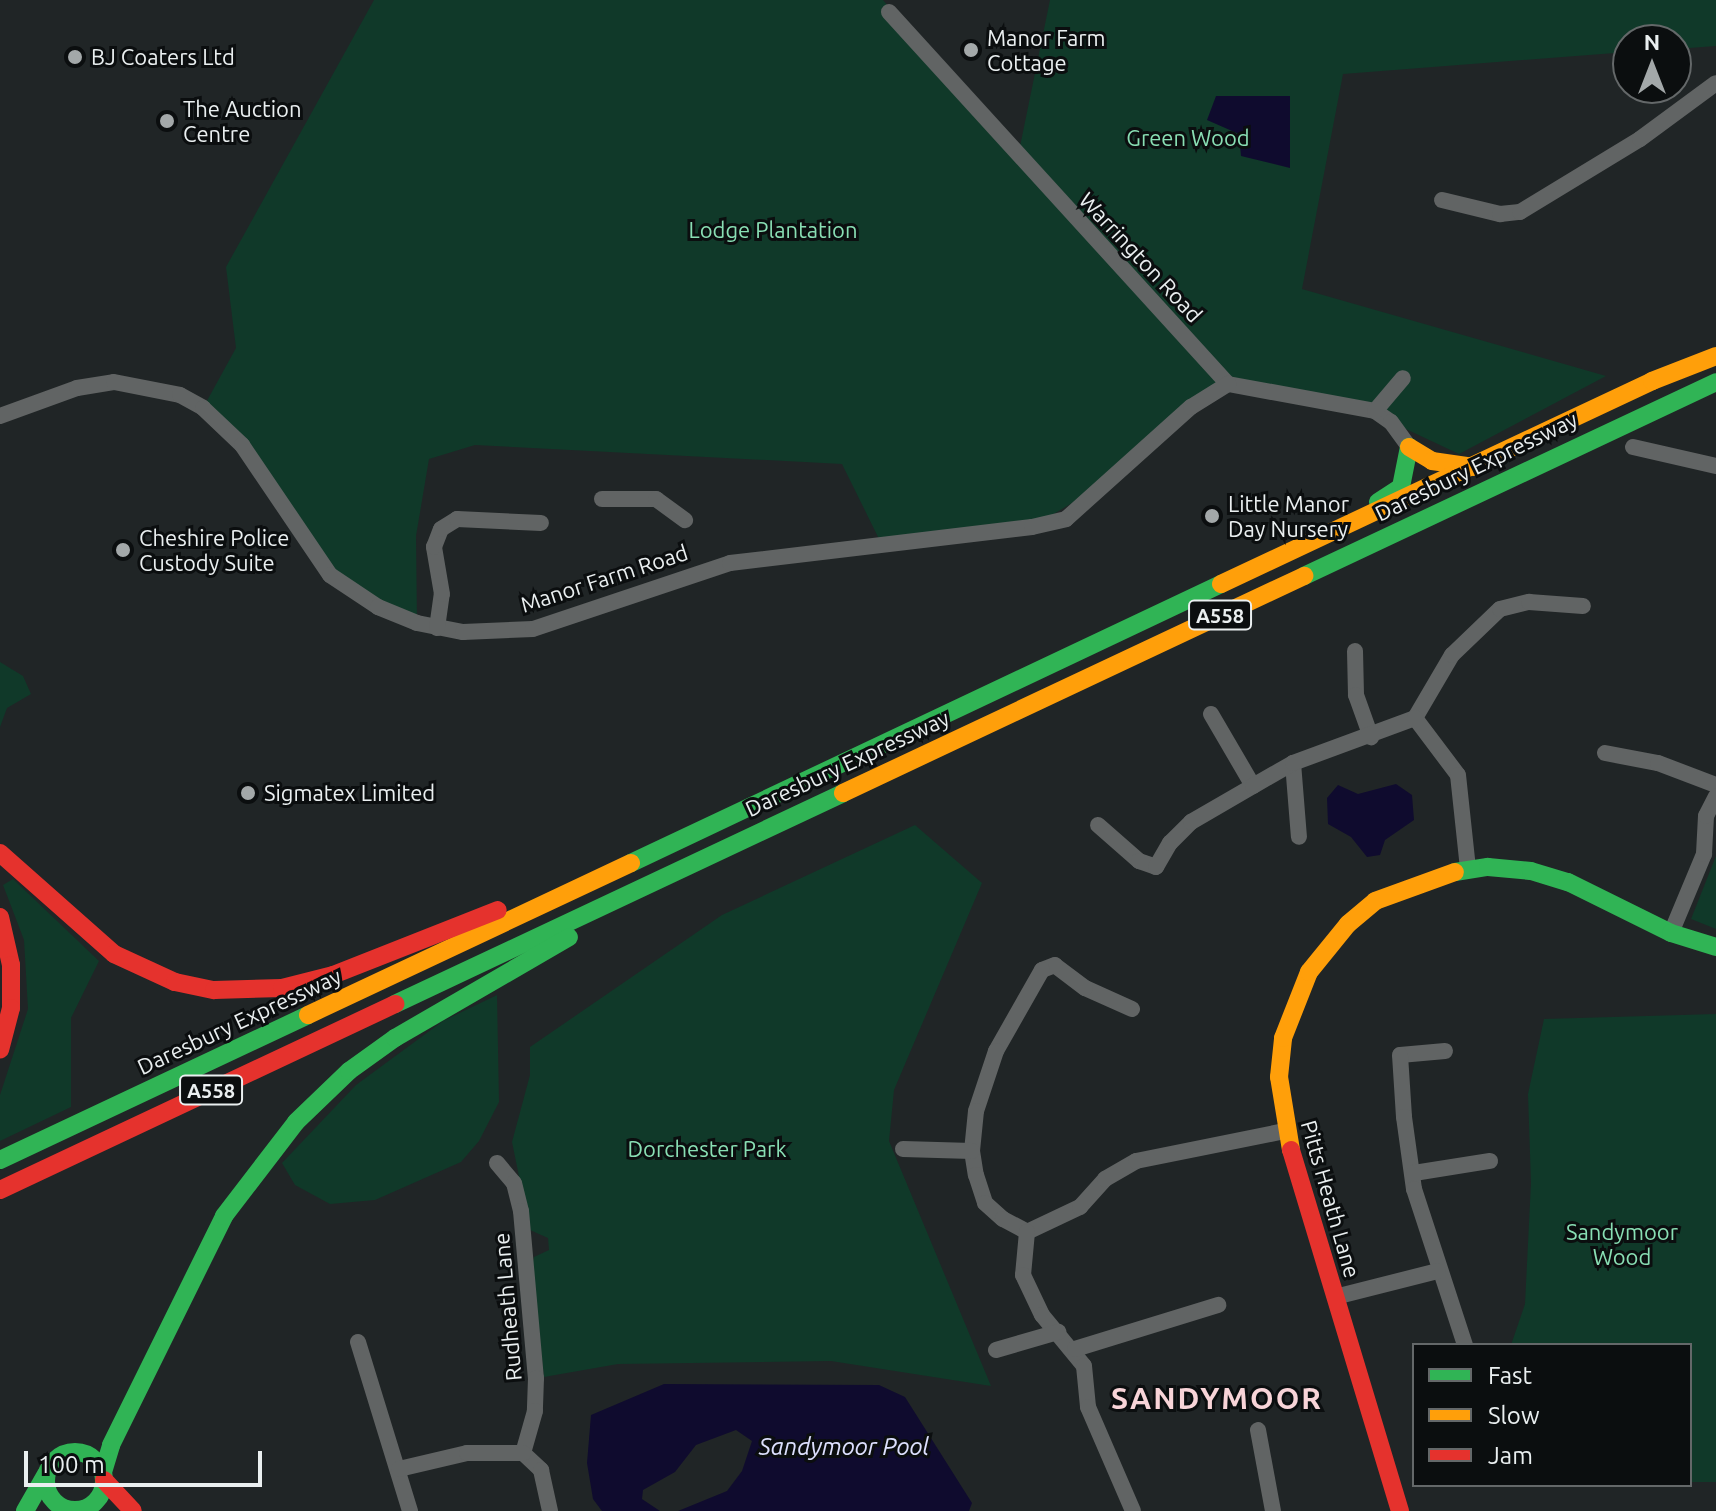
<!DOCTYPE html>
<style>
body{margin:0}
#map{position:relative;width:1716px;height:1511px;overflow:hidden;background:#202526;font-family:Ubuntu,sans-serif}
div>[style]{position:absolute}
.green>*{inset:0;background:#103929}
.water>*{inset:0;background:#0f0b2e}
.street>*{height:16px;margin:-8px;padding:0 8px;transform-origin:8px;border-radius:8px;background:#616464}
.fast>*{height:18px;margin:-9px;padding:0 9px;transform-origin:9px;border-radius:9px;background:#30b455}
.fast>.ring{margin:-9px;padding:0;box-sizing:content-box;background:none;border:18px solid #30b455;border-radius:50%}
.slow>*{height:18px;margin:-9px;padding:0 9px;transform-origin:9px;border-radius:9px;background:#ff9f0a}
.jam>*{height:18px;margin:-9px;padding:0 9px;transform-origin:9px;border-radius:9px;background:#e5322d}
.dots>*{width:22px;height:22px;translate:-50% -50%;box-sizing:border-box;border:4px solid #0b0e0f;border-radius:50%}
span{translate:-50% -50%;white-space:nowrap;text-align:center;line-height:1.15;-webkit-text-stroke:6px #0b0e0f;paint-order:stroke}
.shield-label span{padding:2px 6px;background:#0b0e0f;border:2px solid;border-radius:6px;-webkit-text-stroke-width:0}
.shield-label{font-size:20px;color:#eaeff0;font-weight:700}
.poi-label{font-size:22px;color:#eaeff0}
.left{translate:0 -50%;text-align:left}
.park-label{font-size:22px;color:#89dfb4}
.street-label{font-size:22px;color:#eaeff0}
.water-label{font-size:24px;color:#dde0fe;font-style:italic}
.district-label{font-size:30px;color:#f8d4d8;font-weight:700;letter-spacing:2px}
.legend{position:absolute;left:1412px;top:1343px;width:280px;height:144px;box-sizing:border-box;background:#0b0e0f;border:2px solid #646869;margin:0;padding:10px 14px;list-style:none;font-size:24px;color:#eaeff0}
.legend li{display:flex;align-items:center;gap:16px;height:40px}
.legend b{width:40px;border:2px solid #646869}
.north{position:absolute;left:1612px;top:24px;width:80px;height:80px;box-sizing:border-box;background:#0b0e0f;border:2px solid #646869;border-radius:50%;rotate:0deg;font-size:22px;font-weight:700;line-height:32px;text-align:center;color:#eaeff0}
.north::after{content:'';display:block;margin:auto;width:28px;height:36px;background:#a3a8a9;clip-path:polygon(50% 0,100% 100%,50% 72%,0 100%)}
.scale{position:absolute;left:24px;top:1451px;width:238px;height:36px;box-sizing:border-box;border:4px solid #eaeff0;border-top:0;padding-left:10px;font-size:24px;line-height:28px;white-space:nowrap;color:#eaeff0;-webkit-text-stroke:6px #0b0e0f;paint-order:stroke}
</style>
<div id="map">
<div class="green">
<div style="clip-path:polygon(374px 0,883px 0,1017px 161px,1050px 0,1716px 0,1716px 46px,1676px 49px,1676px 40px,1628px 40px,1628px 52px,1343px 74px,1302px 289px,1606px 376px,1459px 454px,1391px 422px,1228px 384px,1112px 479px,1032px 527px,882px 545px,842px 464px,475px 445px,429px 459px,416px 536px,417px 623px,330px 575px,242px 445px,203px 408px,236px 348px,226px 267px)"></div>
<div style="clip-path:polygon(0 662px,23px 676px,31px 694px,7px 708px,0 727px)"></div>
<div style="clip-path:polygon(915px 825px,982px 883px,894px 1090px,889px 1141px,991px 1386px,831px 1361px,618px 1364px,544px 1377px,532px 1265px,534px 1257px,549px 1250px,548px 1238px,530px 1230px,512px 1142px,530px 1075px,530px 1047px,722px 915px)"></div>
<div style="clip-path:polygon(1716px 856px,1716px 929px,1691px 919px)"></div>
<div style="clip-path:polygon(13px 879px,99px 961px,71px 1018px,71px 1107px,0 1141px,0 1095px,28px 1009px,24px 940px,3px 885px)"></div>
<div style="clip-path:polygon(497px 995px,499px 1102px,479px 1141px,461px 1162px,375px 1200px,330px 1204px,295px 1185px,282px 1163px,356px 1085px,443px 1021px)"></div>
<div style="clip-path:polygon(1716px 1014px,1716px 1482px,1690px 1482px,1690px 1345px,1511px 1345px,1525px 1304px,1531px 1183px,1528px 1094px,1544px 1019px)"></div>
</div>
<div class="water">
<div style="clip-path:polygon(1216px 96px,1290px 96px,1290px 168px,1241px 156px,1239px 134px,1207px 120px)"></div>
<div style="clip-path:polygon(1396px 784px,1412px 795px,1414px 820px,1385px 840px,1380px 855px,1367px 857px,1351px 837px,1328px 824px,1327px 798px,1338px 785px,1358px 794px)"></div>
<div style="clip-path:polygon(664px 1384px,879px 1385px,905px 1397px,972px 1503px,969px 1511px,678px 1511px,727px 1491px,742px 1471px,752px 1441px,736px 1430px,696px 1445px,675px 1472px,643px 1490px,642px 1499px,660px 1511px,602px 1511px,593px 1499px,587px 1463px,591px 1415px)"></div>
</div>
<div class="street">
<div style="left:889px;top:12px;width:503px;rotate:47.66deg"></div>
<div style="left:1228px;top:384px;width:149px;rotate:10.4deg"></div>
<div style="left:1375px;top:411px;width:19px;rotate:35deg"></div>
<div style="left:1391px;top:422px;width:31px;rotate:54deg"></div>
<div style="left:1442px;top:200px;width:60px;rotate:13.6deg"></div>
<div style="left:1500px;top:214px;width:20px;rotate:-6deg"></div>
<div style="left:1520px;top:212px;width:140px;rotate:-31.3deg"></div>
<div style="left:1640px;top:139px;width:94px;rotate:-36.4deg"></div>
<div style="left:1375px;top:411px;width:43px;rotate:-49.7deg"></div>
<div style="left:0;top:416px;width:82px;rotate:-20deg"></div>
<div style="left:77px;top:388px;width:37px;rotate:-9deg"></div>
<div style="left:114px;top:382px;width:67px;rotate:11.1deg"></div>
<div style="left:180px;top:395px;width:26px;rotate:29deg"></div>
<div style="left:203px;top:408px;width:54px;rotate:43.5deg"></div>
<div style="left:242px;top:445px;width:157px;rotate:55.9deg"></div>
<div style="left:330px;top:575px;width:58px;rotate:33.7deg"></div>
<div style="left:378px;top:607px;width:42px;rotate:22.3deg"></div>
<div style="left:417px;top:623px;width:47px;rotate:11.1deg"></div>
<div style="left:463px;top:632px;width:70px;rotate:-2.5deg"></div>
<div style="left:533px;top:629px;width:208px;rotate:-18.5deg"></div>
<div style="left:730px;top:563px;width:304px;rotate:-6.8deg"></div>
<div style="left:1032px;top:527px;width:35px;rotate:-13deg"></div>
<div style="left:1066px;top:519px;width:168px;rotate:-41.9deg"></div>
<div style="left:1191px;top:407px;width:44px;rotate:-31.9deg"></div>
<div style="left:1633px;top:447px;width:85px;rotate:12.9deg"></div>
<div style="left:602px;top:499px;width:54px"></div>
<div style="left:656px;top:499px;width:36px;rotate:36deg"></div>
<div style="left:437px;top:628px;width:34px;rotate:-82deg"></div>
<div style="left:442px;top:594px;width:48px;rotate:-99.7deg"></div>
<div style="left:434px;top:547px;width:19px;rotate:-69deg"></div>
<div style="left:441px;top:529px;width:19px;rotate:-32deg"></div>
<div style="left:457px;top:519px;width:84px;rotate:2.7deg"></div>
<div style="left:1355px;top:651px;width:44px;rotate:88.7deg"></div>
<div style="left:1356px;top:695px;width:45px;rotate:70.3deg"></div>
<div style="left:1211px;top:714px;width:83px;rotate:59.7deg"></div>
<div style="left:1415px;top:718px;width:73px;rotate:-59.6deg"></div>
<div style="left:1452px;top:655px;width:66px;rotate:-43.8deg"></div>
<div style="left:1500px;top:609px;width:30px;rotate:-14deg"></div>
<div style="left:1529px;top:602px;width:54px;rotate:4.2deg"></div>
<div style="left:1605px;top:753px;width:54px;rotate:10.7deg"></div>
<div style="left:1658px;top:763px;width:62px;rotate:20.8deg"></div>
<div style="left:1293px;top:763px;width:74px;rotate:85.4deg"></div>
<div style="left:1098px;top:825px;width:55px;rotate:41.3deg"></div>
<div style="left:1139px;top:861px;width:18px;rotate:19deg"></div>
<div style="left:1156px;top:867px;width:28px;rotate:-60deg"></div>
<div style="left:1170px;top:843px;width:30px;rotate:-45deg"></div>
<div style="left:1191px;top:822px;width:72px;rotate:-30.1deg"></div>
<div style="left:1253px;top:786px;width:46px;rotate:-29.9deg"></div>
<div style="left:1293px;top:763px;width:130px;rotate:-20.2deg"></div>
<div style="left:1415px;top:718px;width:71px;rotate:53deg"></div>
<div style="left:1458px;top:775px;width:95px;rotate:83.9deg"></div>
<div style="left:1671px;top:933px;width:86px;rotate:-67.3deg"></div>
<div style="left:1704px;top:854px;width:38px;rotate:-87deg"></div>
<div style="left:1706px;top:816px;width:22px;rotate:-63deg"></div>
<div style="left:1132px;top:1009px;width:51px;rotate:-155.9deg"></div>
<div style="left:1085px;top:988px;width:38px;rotate:-143deg"></div>
<div style="left:1055px;top:965px;width:14px;rotate:159deg"></div>
<div style="left:1042px;top:970px;width:93px;rotate:119.6deg"></div>
<div style="left:996px;top:1051px;width:63px;rotate:108.4deg"></div>
<div style="left:976px;top:1111px;width:40px;rotate:95.7deg"></div>
<div style="left:972px;top:1151px;width:24px;rotate:81deg"></div>
<div style="left:976px;top:1175px;width:29px;rotate:72deg"></div>
<div style="left:985px;top:1203px;width:24px;rotate:42deg"></div>
<div style="left:1003px;top:1219px;width:27px;rotate:28deg"></div>
<div style="left:1027px;top:1232px;width:59px;rotate:-25.3deg"></div>
<div style="left:1080px;top:1207px;width:38px;rotate:-48deg"></div>
<div style="left:1105px;top:1179px;width:36px;rotate:-30deg"></div>
<div style="left:1136px;top:1161px;width:152px;rotate:-11.4deg"></div>
<div style="left:1445px;top:1051px;width:45px;rotate:174.9deg"></div>
<div style="left:1400px;top:1055px;width:62px;rotate:86.3deg"></div>
<div style="left:1404px;top:1117px;width:73px;rotate:82.1deg"></div>
<div style="left:1414px;top:1189px;width:164px;rotate:71.9deg"></div>
<div style="left:903px;top:1149px;width:69px;rotate:1.7deg"></div>
<div style="left:497px;top:1163px;width:26px;rotate:50deg"></div>
<div style="left:514px;top:1183px;width:29px;rotate:76deg"></div>
<div style="left:521px;top:1211px;width:168px;rotate:84.9deg"></div>
<div style="left:536px;top:1378px;width:33px;rotate:92deg"></div>
<div style="left:535px;top:1411px;width:44px;rotate:105.9deg"></div>
<div style="left:523px;top:1453px;width:25px;rotate:43deg"></div>
<div style="left:541px;top:1470px;width:42px;rotate:77.6deg"></div>
<div style="left:1414px;top:1173px;width:77px;rotate:-9deg"></div>
<div style="left:1027px;top:1232px;width:43px;rotate:95.3deg"></div>
<div style="left:1023px;top:1275px;width:44px;rotate:64.6deg"></div>
<div style="left:1042px;top:1315px;width:66px;rotate:50.5deg"></div>
<div style="left:1084px;top:1366px;width:41px;rotate:84.4deg"></div>
<div style="left:1088px;top:1407px;width:113px;rotate:66.6deg"></div>
<div style="left:1335px;top:1297px;width:106px;rotate:-14.2deg"></div>
<div style="left:358px;top:1342px;width:177px;rotate:72.9deg"></div>
<div style="left:1075px;top:1349px;width:150px;rotate:-17.1deg"></div>
<div style="left:996px;top:1350px;width:65px;rotate:-16.2deg"></div>
<div style="left:1258px;top:1430px;width:82px;rotate:79.5deg"></div>
<div style="left:399px;top:1469px;width:70px;rotate:-13.2deg"></div>
<div style="left:467px;top:1453px;width:56px"></div>
</div>
<div class="fast">
<div style="left:1378px;top:502px;width:27px;rotate:-33deg"></div>
<div style="left:1401px;top:487px;width:41px;rotate:-78.7deg"></div>
<div style="left:1304px;top:576px;width:455px;rotate:-25.2deg"></div>
<div style="left:631px;top:863px;width:653px;rotate:-25.31deg"></div>
<div style="left:1455px;top:872px;width:33px;rotate:-9deg"></div>
<div style="left:1488px;top:867px;width:43px;rotate:5.3deg"></div>
<div style="left:1531px;top:871px;width:39px;rotate:17deg"></div>
<div style="left:1568px;top:882px;width:115px;rotate:26.3deg"></div>
<div style="left:1671px;top:933px;width:47px;rotate:17.3deg"></div>
<div style="left:395px;top:1004px;width:495px;rotate:-25.2deg"></div>
<div style="left:0;top:1160px;width:340px;rotate:-25.2deg"></div>
<div class="ring" style="left:46px;top:1452px;width:40px;height:40px"></div>
<div style="left:103px;top:1472px;width:28px;rotate:-73deg"></div>
<div style="left:111px;top:1445px;width:255px;rotate:-63.7deg"></div>
<div style="left:224px;top:1216px;width:118px;rotate:-52.5deg"></div>
<div style="left:296px;top:1122px;width:74px;rotate:-43.9deg"></div>
<div style="left:349px;top:1071px;width:57px;rotate:-35.7deg"></div>
<div style="left:395px;top:1038px;width:201px;rotate:-30.1deg"></div>
<div style="left:25px;top:1511px;width:43px;rotate:-60.4deg"></div>
</div>
<div class="slow">
<div style="left:1409px;top:447px;width:27px;rotate:31deg"></div>
<div style="left:1432px;top:461px;width:42px;rotate:8.1deg"></div>
<div style="left:1221px;top:584px;width:476px;rotate:-25.2deg"></div>
<div style="left:1652px;top:381px;width:69px;rotate:-21.3deg"></div>
<div style="left:843px;top:793px;width:510px;rotate:-25.21deg"></div>
<div style="left:308px;top:1015px;width:357px;rotate:-25.2deg"></div>
<div style="left:1291px;top:1150px;width:74px;rotate:-99.3deg"></div>
<div style="left:1279px;top:1077px;width:39px;rotate:-84deg"></div>
<div style="left:1283px;top:1038px;width:71px;rotate:-68.5deg"></div>
<div style="left:1309px;top:972px;width:62px;rotate:-50.9deg"></div>
<div style="left:1348px;top:924px;width:35px;rotate:-40deg"></div>
<div style="left:1375px;top:901px;width:85px;rotate:-19.9deg"></div>
</div>
<div class="jam">
<div style="left:0;top:853px;width:152px;rotate:41.5deg"></div>
<div style="left:114px;top:954px;width:67px;rotate:24.7deg"></div>
<div style="left:175px;top:982px;width:40px;rotate:12deg"></div>
<div style="left:214px;top:990px;width:68px;rotate:-1.7deg"></div>
<div style="left:282px;top:988px;width:53px;rotate:-14.3deg"></div>
<div style="left:333px;top:975px;width:177px;rotate:-21.5deg"></div>
<div style="left:0;top:917px;width:49px;rotate:77.1deg"></div>
<div style="left:11px;top:965px;width:43px;rotate:90deg"></div>
<div style="left:11px;top:1008px;width:43px;rotate:104.7deg"></div>
<div style="left:1291px;top:1150px;width:377px;rotate:73.2deg"></div>
<div style="left:0;top:1190px;width:437px;rotate:-25.2deg"></div>
<div style="left:104px;top:1480px;width:42px;rotate:46.9deg"></div>
</div>
<div class="dots">
<div style="left:971px;top:50px;background:#a3a8a9"></div>
<div style="left:75px;top:57px;background:#a3a8a9"></div>
<div style="left:167px;top:121px;background:#a3a8a9"></div>
<div style="left:1212px;top:516px;background:#a3a8a9"></div>
<div style="left:123px;top:550px;background:#a3a8a9"></div>
<div style="left:248px;top:793px;background:#a3a8a9"></div>
</div>
<div class="shield-label">
<span style="left:1220px;top:615px">A558</span>
<span style="left:211px;top:1090px">A558</span>
</div>
<div class="poi-label">
<span class="left" style="left:987px;top:50px">Manor Farm<br>Cottage</span>
<span class="left" style="left:91px;top:57px">BJ Coaters Ltd</span>
<span class="left" style="left:183px;top:121px">The Auction<br>Centre</span>
<span class="left" style="left:1228px;top:516px">Little Manor<br>Day Nursery</span>
<span class="left" style="left:139px;top:550px">Cheshire Police<br>Custody Suite</span>
<span class="left" style="left:264px;top:793px">Sigmatex Limited</span>
</div>
<div class="park-label">
<span style="left:1188px;top:138px">Green Wood</span>
<span style="left:773px;top:230px">Lodge Plantation</span>
<span style="left:707px;top:1149px">Dorchester Park</span>
<span style="left:1622px;top:1244px">Sandymoor<br>Wood</span>
</div>
<div class="street-label">
<span style="left:1141px;top:257px;rotate:47deg">Warrington Road</span>
<span style="left:1476px;top:466px;rotate:-26deg">Daresbury Expressway</span>
<span style="left:604px;top:578px;rotate:-18deg">Manor Farm Road</span>
<span style="left:847px;top:763px;rotate:-25deg">Daresbury Expressway</span>
<span style="left:239px;top:1021px;rotate:-25deg">Daresbury Expressway</span>
<span style="left:1331px;top:1199px;rotate:74deg">Pitts Heath Lane</span>
<span style="left:507px;top:1307px;rotate:-95deg">Rudheath Lane</span>
</div>
<div class="water-label">
<span style="left:844px;top:1447px">Sandymoor Pool</span>
</div>
<div class="district-label">
<span style="left:1217px;top:1398px">SANDYMOOR</span>
</div>
<ul class="legend">
<li><b style="height:10px;background:#30b455"></b>Fast</li>
<li><b style="height:10px;background:#ff9f0a"></b>Slow</li>
<li><b style="height:10px;background:#e5322d"></b>Jam</li>
</ul>
<div class="north">N</div>
<div class="scale">100 m</div>
</div>
